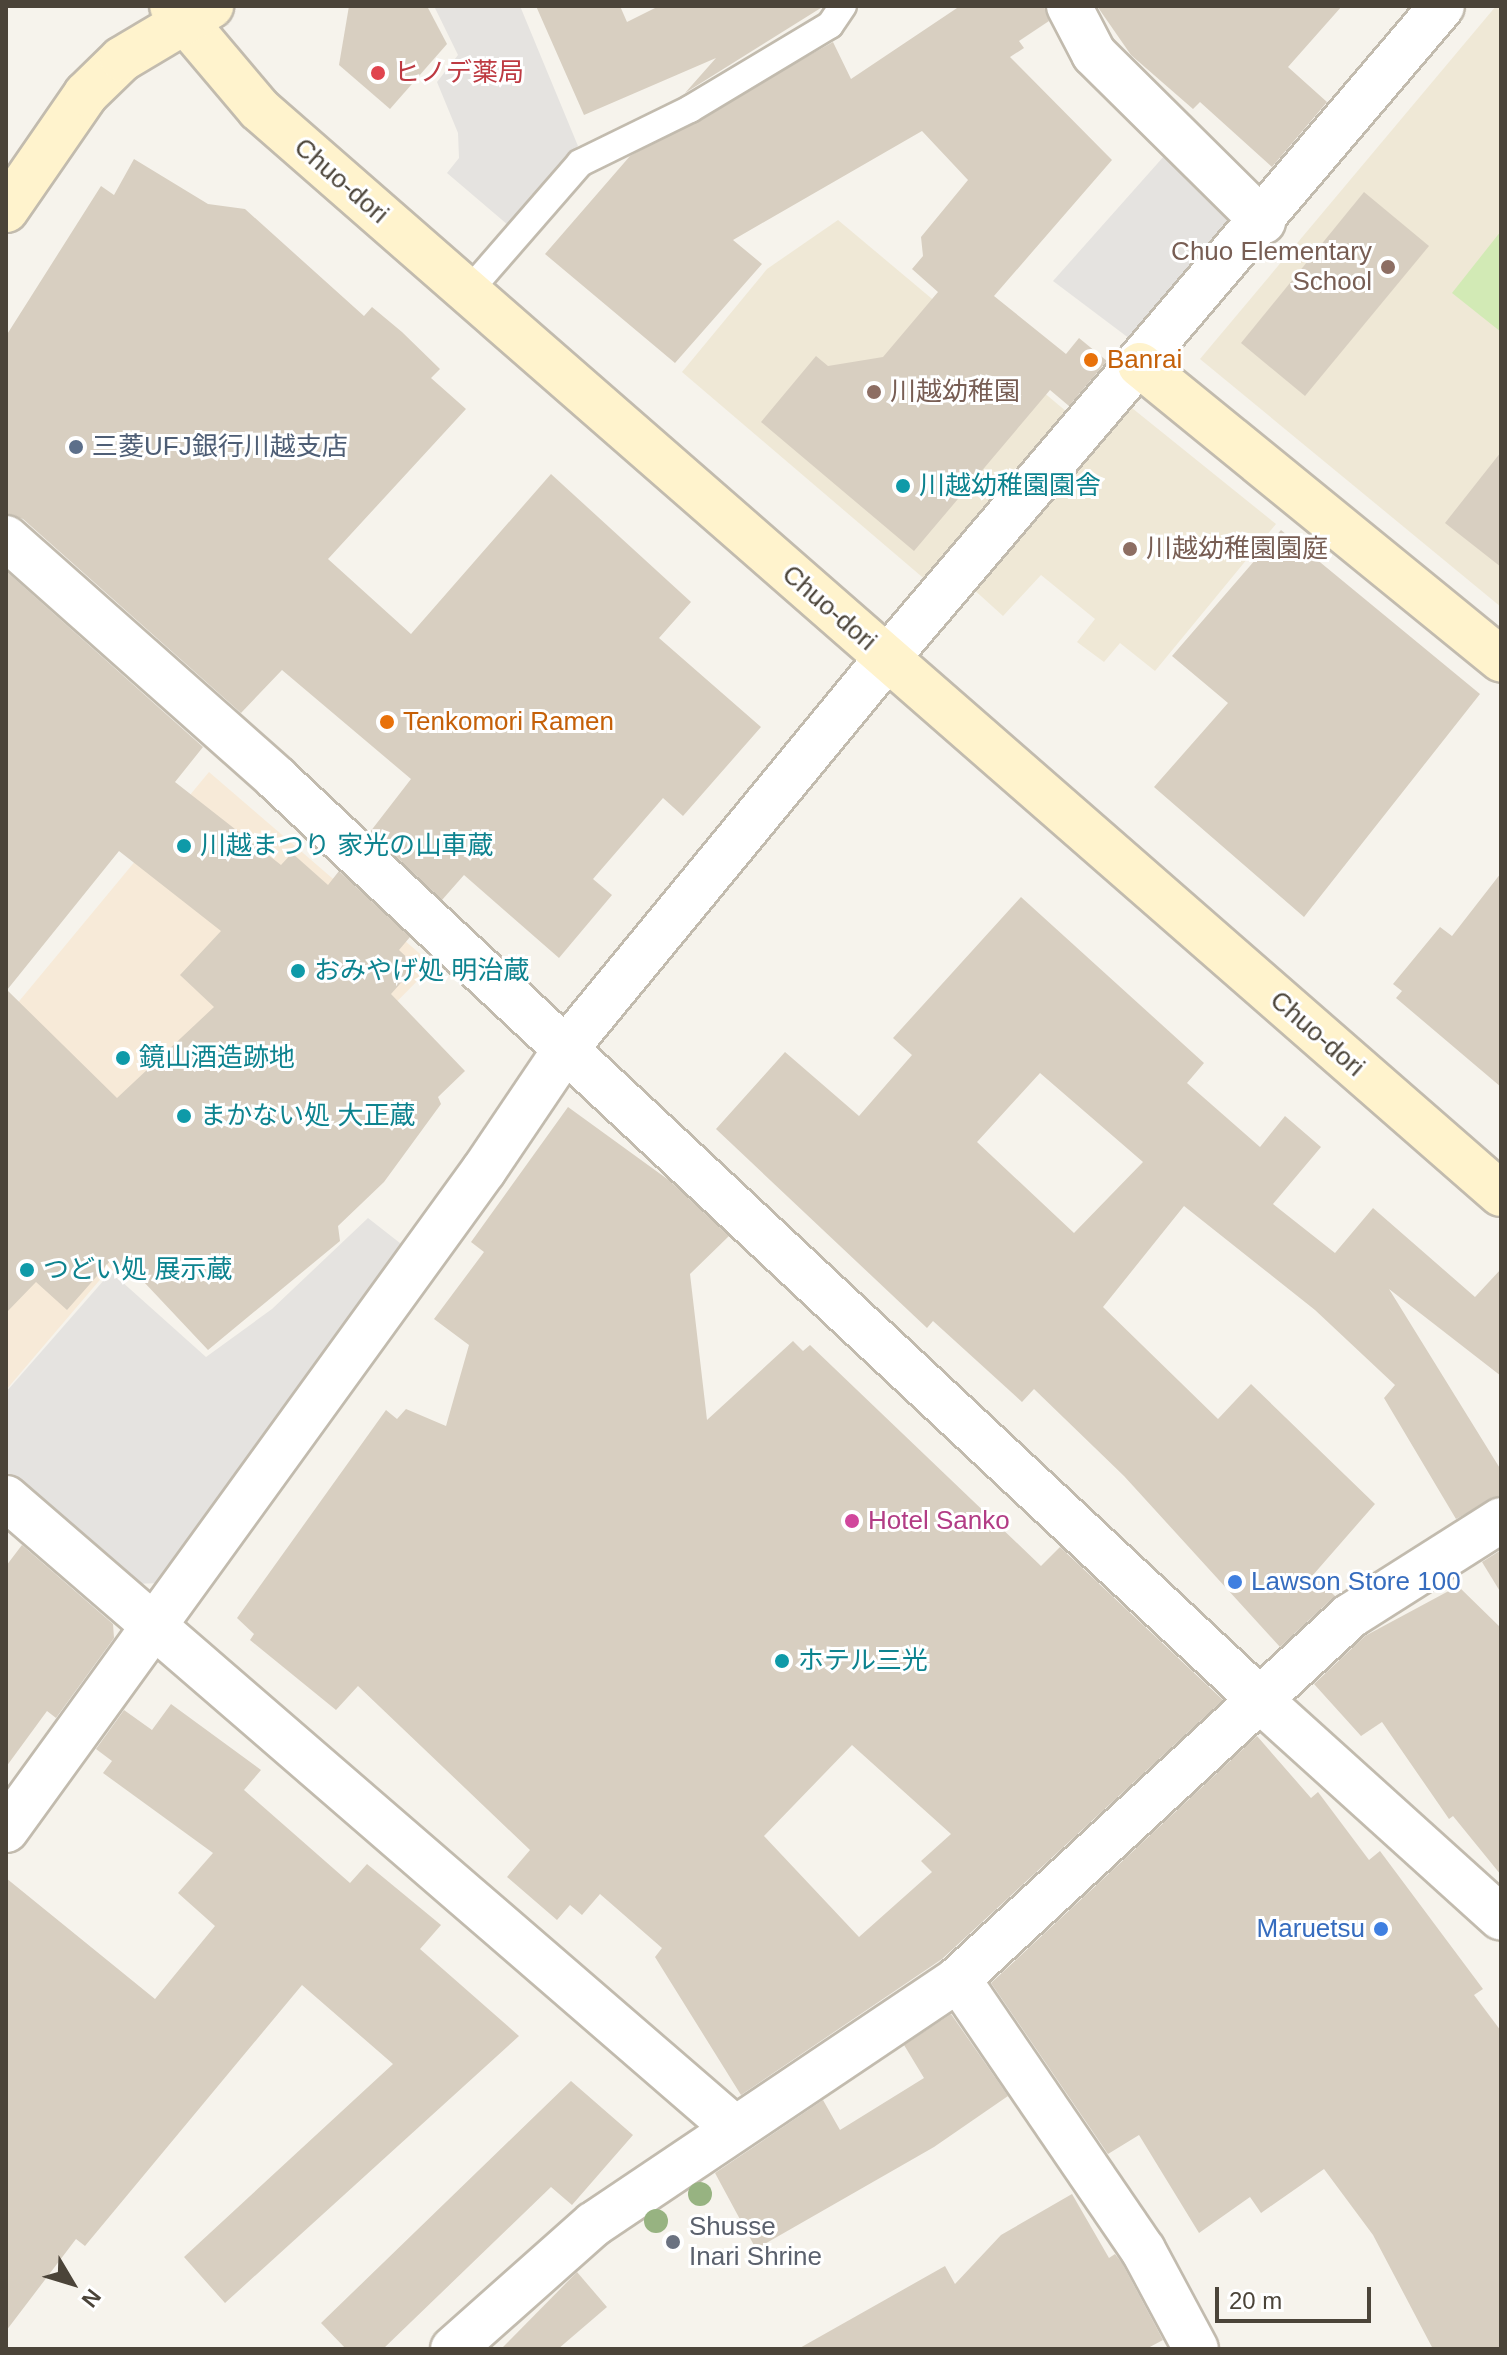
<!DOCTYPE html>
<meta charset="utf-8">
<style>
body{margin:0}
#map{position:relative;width:1507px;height:2355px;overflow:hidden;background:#f6f3ec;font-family:Helvetica,"Noto Sans JP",sans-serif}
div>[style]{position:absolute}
.commercial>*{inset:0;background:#f7ead8}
.education>*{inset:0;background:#efe8d6}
.green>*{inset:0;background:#d2eab5}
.parking>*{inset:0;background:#e5e3e0}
.building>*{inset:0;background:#d8cfc1}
.roads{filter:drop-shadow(2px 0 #c2bbae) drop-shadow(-2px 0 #c2bbae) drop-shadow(0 2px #c2bbae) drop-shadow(0 -2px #c2bbae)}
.lane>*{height:26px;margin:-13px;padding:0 13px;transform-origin:13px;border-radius:13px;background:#fff}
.street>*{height:44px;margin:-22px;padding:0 22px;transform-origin:22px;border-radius:22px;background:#fff}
.secondary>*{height:44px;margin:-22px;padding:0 22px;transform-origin:22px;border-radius:22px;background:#fff3cd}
.trees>*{width:24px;height:24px;margin:-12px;border-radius:50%;background:#97b381}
.dots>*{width:22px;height:22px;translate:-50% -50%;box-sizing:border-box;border:4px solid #fff;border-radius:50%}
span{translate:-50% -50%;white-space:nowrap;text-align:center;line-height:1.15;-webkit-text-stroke:6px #fff;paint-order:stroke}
.health-label{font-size:26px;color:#be3a42}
.left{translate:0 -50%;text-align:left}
.street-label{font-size:26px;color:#4b4439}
.education-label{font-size:26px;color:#785e54}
.right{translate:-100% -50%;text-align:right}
.food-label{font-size:26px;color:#c56008}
.service-label{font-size:26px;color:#4e5e75}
.culture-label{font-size:26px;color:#0d838f}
.hotel-label{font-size:26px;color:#b23c85}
.shop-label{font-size:26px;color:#366cbe}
.worship-label{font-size:26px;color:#5b616d}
.frame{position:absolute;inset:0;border:8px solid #4b4439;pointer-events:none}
.north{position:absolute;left:32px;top:2243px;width:80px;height:80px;-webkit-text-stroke:6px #fff;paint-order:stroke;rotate:128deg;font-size:22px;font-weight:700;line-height:32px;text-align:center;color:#4b4439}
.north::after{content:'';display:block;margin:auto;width:28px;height:36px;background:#4b4439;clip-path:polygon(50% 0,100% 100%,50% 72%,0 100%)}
.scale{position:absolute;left:1215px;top:2287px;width:156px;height:36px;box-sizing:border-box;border:4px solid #4b4439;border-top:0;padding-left:10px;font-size:24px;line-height:28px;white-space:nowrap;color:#4b4439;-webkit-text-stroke:6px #fff;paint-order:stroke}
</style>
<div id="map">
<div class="commercial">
<div style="clip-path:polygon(209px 772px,433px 965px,123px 1279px,110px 1268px,6px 1390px,6px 1017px)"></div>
</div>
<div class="education">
<div style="clip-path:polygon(1496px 6px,1501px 6px,1501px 607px,1200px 359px)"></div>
<div style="clip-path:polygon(838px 220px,1067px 412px,928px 582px,682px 372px,767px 269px)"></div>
<div style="clip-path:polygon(1132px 408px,1276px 524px,1155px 671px,1120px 643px,1104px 662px,1077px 642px,1095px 619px,1041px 575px,1003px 616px,971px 587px)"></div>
</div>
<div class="green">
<div style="clip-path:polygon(1501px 231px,1501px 332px,1452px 293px)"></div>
</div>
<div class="parking">
<div style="clip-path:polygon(434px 6px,520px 6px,578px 146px,508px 225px,447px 173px,459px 158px,458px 133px,437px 82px,458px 55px)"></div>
<div style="clip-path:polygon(1165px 155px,1233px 224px,1134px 342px,1053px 281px)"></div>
<div style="clip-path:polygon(368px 1218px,405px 1247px,160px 1583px,135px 1584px,6px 1472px,6px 1392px,111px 1272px,206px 1357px,272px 1309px)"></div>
</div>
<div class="building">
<div style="clip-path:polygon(349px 6px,427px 6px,447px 44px,390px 109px,339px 65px)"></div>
<div style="clip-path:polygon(536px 6px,620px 6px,627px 22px,659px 6px,824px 6px,685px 93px,716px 58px,584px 115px)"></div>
<div style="clip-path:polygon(960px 6px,1044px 6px,1049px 21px,1019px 41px,1024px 48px,1010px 57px,1112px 160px,994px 296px,1066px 354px,1079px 338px,1107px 361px,1069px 406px,1050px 390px,914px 551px,761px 422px,816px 356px,828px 366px,883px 357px,938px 292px,912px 269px,923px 256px,921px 237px,968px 180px,922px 131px,733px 240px,762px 264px,675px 363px,545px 254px,630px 156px,833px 42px,851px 79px)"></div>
<div style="clip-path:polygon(1097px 6px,1342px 6px,1288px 67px,1327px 102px,1272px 167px,1200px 102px,1193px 109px,1131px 55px)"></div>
<div style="clip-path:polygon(134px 159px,208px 204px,245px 209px,364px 316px,372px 307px,402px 332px,440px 369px,431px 378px,466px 409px,328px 559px,411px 634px,551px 474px,691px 602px,659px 638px,761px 727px,683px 816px,663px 798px,593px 879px,612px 895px,559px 958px,464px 875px,442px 900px,370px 832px,411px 779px,282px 670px,241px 713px,23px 519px,6px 514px,6px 336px,101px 186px,114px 195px)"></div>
<div style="clip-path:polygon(1364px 192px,1429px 246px,1305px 396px,1241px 343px)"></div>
<div style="clip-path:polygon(1501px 452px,1501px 567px,1445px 523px)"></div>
<div style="clip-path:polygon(1281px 530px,1480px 694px,1304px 917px,1154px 787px,1228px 703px,1172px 656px)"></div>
<div style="clip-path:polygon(evenodd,6px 571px,203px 747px,175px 782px,281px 865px,292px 853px,328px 885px,339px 871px,410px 937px,399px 950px,416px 966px,391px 994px,465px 1071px,438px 1097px,441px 1104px,384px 1182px,338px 1226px,340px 1241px,208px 1350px,127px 1264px,122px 1269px,112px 1259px,67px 1310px,36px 1282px,6px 1313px,6px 571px,119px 851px,221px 931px,180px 975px,214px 1007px,117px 1098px,7px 990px,119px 851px)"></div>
<div style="clip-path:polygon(1501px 873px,1501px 1087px,1396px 998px,1402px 991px,1393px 984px,1440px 927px,1452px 936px)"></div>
<div style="clip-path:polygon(evenodd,1021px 897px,1204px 1063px,1187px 1083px,1260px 1147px,1285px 1116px,1321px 1147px,1273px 1204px,1335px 1253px,1373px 1208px,1475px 1297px,1501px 1269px,1501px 1376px,1389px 1289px,1501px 1470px,1501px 1495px,1456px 1519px,1384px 1398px,1395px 1385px,1315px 1310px,1184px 1206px,1103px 1307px,1218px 1419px,1251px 1384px,1375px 1504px,1313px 1575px,1335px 1596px,1280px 1647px,1124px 1476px,1034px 1389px,1022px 1402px,933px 1321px,927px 1328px,716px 1129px,785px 1052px,859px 1116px,912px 1055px,893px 1038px,1021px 897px,1040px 1073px,1143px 1162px,1074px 1233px,977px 1142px,1040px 1073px)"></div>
<div style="clip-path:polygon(evenodd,568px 1107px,670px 1181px,729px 1236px,690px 1274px,707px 1420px,793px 1341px,803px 1351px,810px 1345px,1041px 1566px,1060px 1547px,1223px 1700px,942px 1959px,741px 2095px,655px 1957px,662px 1948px,600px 1894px,582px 1915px,570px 1905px,557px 1920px,507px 1877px,530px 1850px,358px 1686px,336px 1710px,250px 1640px,254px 1634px,237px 1618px,386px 1410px,397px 1419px,406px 1409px,446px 1426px,469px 1345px,434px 1319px,484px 1252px,471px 1242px,568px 1107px,852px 1745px,951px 1834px,921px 1861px,932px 1872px,859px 1937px,764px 1836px,852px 1745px)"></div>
<div style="clip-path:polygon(22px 1545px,113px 1624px,114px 1638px,56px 1718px,47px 1711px,6px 1767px,6px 1566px)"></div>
<div style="clip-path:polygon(1501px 1550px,1501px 1593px,1482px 1562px)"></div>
<div style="clip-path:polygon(1458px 1586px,1501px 1628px,1501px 1875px,1453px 1816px,1449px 1819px,1382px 1722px,1361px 1736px,1314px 1684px,1365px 1636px)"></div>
<div style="clip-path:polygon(171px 1704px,261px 1770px,244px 1790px,350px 1883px,367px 1864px,441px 1925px,420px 1949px,519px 2036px,225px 2303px,184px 2257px,393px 2064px,302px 1985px,85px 2246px,76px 2239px,6px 2331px,6px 1878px,155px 1999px,215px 1926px,178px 1893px,213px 1853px,103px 1773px,112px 1761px,96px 1749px,124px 1710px,152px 1730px)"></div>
<div style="clip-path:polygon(1257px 1736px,1311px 1798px,1318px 1792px,1369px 1860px,1380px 1851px,1483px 1989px,1474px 1995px,1501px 2031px,1501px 2349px,1433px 2349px,1373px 2235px,1324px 2169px,1261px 2213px,1250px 2197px,1199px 2233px,1139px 2135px,1108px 2154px,991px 1983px)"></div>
<div style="clip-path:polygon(951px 2014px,1008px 2096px,934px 2147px,756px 2249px,715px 2173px,823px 2100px,840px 2130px,924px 2078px,904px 2045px)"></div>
<div style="clip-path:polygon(571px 2081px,633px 2135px,572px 2205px,551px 2187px,383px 2349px,346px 2349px,321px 2323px)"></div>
<div style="clip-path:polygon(1072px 2194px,1109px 2258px,1115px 2254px,1122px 2263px,1163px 2340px,1146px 2349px,798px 2349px,945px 2266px,955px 2284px,1001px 2235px)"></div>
<div style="clip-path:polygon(577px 2272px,607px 2307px,558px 2349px,501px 2349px)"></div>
</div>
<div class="roads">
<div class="lane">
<div style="left:468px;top:292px;width:171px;rotate:-49deg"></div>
<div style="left:580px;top:163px;width:123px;rotate:-26.1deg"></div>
<div style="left:690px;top:109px;width:163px;rotate:-31deg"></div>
<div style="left:830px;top:25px;width:23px;rotate:-56deg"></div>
</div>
<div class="street">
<div style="left:1069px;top:6px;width:54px;rotate:62.5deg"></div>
<div style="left:1094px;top:54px;width:238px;rotate:44.7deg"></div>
<div style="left:6px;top:538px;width:361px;rotate:41.6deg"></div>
<div style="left:276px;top:778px;width:1347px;rotate:43.13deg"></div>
<div style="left:1259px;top:1699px;width:326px;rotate:42.1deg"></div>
<div style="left:6px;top:1498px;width:960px;rotate:40.86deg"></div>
<div style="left:6px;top:1830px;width:815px;rotate:-54.09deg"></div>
<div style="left:484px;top:1170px;width:148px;rotate:-56deg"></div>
<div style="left:567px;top:1047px;width:504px;rotate:-50.56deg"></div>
<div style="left:887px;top:658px;width:856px;rotate:-49.59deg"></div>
<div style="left:958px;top:1979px;width:328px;rotate:55.7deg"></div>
<div style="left:1143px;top:2250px;width:112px;rotate:61.8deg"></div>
<div style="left:453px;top:2349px;width:188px;rotate:-41.6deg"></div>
<div style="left:594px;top:2224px;width:439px;rotate:-33.9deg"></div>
<div style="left:958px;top:1979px;width:534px;rotate:-42.8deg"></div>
<div style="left:1350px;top:1616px;width:179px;rotate:-32.4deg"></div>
</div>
<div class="secondary">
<div style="left:172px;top:6px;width:135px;rotate:49.8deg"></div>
<div style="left:259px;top:109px;width:1649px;rotate:41.14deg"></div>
<div style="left:6px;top:210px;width:141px;rotate:-55.4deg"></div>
<div style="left:86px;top:94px;width:50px;rotate:-44.2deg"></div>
<div style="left:122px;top:59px;width:104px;rotate:-30.8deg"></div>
<div style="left:1140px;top:365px;width:466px;rotate:39.2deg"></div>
</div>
</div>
<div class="trees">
<div style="left:700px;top:2194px"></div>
<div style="left:656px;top:2221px"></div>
</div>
<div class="dots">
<div style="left:378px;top:73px;background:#e0444e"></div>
<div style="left:1388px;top:267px;background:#8d6e63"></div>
<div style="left:1091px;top:360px;background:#e8710a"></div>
<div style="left:874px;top:392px;background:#8d6e63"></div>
<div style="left:76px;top:447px;background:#5c6f8a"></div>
<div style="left:903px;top:486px;background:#0f9aa8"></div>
<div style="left:1130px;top:549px;background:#8d6e63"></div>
<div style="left:387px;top:722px;background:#e8710a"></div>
<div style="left:184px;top:846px;background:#0f9aa8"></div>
<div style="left:298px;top:971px;background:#0f9aa8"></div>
<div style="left:123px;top:1058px;background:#0f9aa8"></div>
<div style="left:184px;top:1116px;background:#0f9aa8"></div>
<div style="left:27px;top:1270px;background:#0f9aa8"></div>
<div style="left:852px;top:1521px;background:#d1479c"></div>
<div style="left:1235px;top:1582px;background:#3f7fe0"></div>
<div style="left:782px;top:1661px;background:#0f9aa8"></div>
<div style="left:1381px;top:1929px;background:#3f7fe0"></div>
<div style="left:673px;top:2242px;background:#6b7280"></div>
</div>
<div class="health-label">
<span class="left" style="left:394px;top:73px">ヒノデ薬局</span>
</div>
<div class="street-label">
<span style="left:341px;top:181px;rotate:41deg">Chuo-dori</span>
<span style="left:829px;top:608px;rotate:41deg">Chuo-dori</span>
<span style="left:1317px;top:1034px;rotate:41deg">Chuo-dori</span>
</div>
<div class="education-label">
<span class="right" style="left:1372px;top:267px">Chuo Elementary<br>School</span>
<span class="left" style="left:890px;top:392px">川越幼稚園</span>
<span class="left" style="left:1146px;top:549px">川越幼稚園園庭</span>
</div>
<div class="food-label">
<span class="left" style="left:1107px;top:360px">Banrai</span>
<span class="left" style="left:403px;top:722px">Tenkomori Ramen</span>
</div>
<div class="service-label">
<span class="left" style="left:92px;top:447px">三菱UFJ銀行川越支店</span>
</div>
<div class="culture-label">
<span class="left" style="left:919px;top:486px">川越幼稚園園舎</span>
<span class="left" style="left:200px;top:846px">川越まつり 家光の山車蔵</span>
<span class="left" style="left:314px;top:971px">おみやげ処 明治蔵</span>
<span class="left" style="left:139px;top:1058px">鏡山酒造跡地</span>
<span class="left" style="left:200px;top:1116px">まかない処 大正蔵</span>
<span class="left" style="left:43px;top:1270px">つどい処 展示蔵</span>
<span class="left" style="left:798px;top:1661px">ホテル三光</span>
</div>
<div class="hotel-label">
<span class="left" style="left:868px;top:1521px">Hotel Sanko</span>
</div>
<div class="shop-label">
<span class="left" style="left:1251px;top:1582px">Lawson Store 100</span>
<span class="right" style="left:1365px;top:1929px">Maruetsu</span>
</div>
<div class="worship-label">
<span class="left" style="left:689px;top:2242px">Shusse<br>Inari Shrine</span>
</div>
<div class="frame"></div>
<div class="north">N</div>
<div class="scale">20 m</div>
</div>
